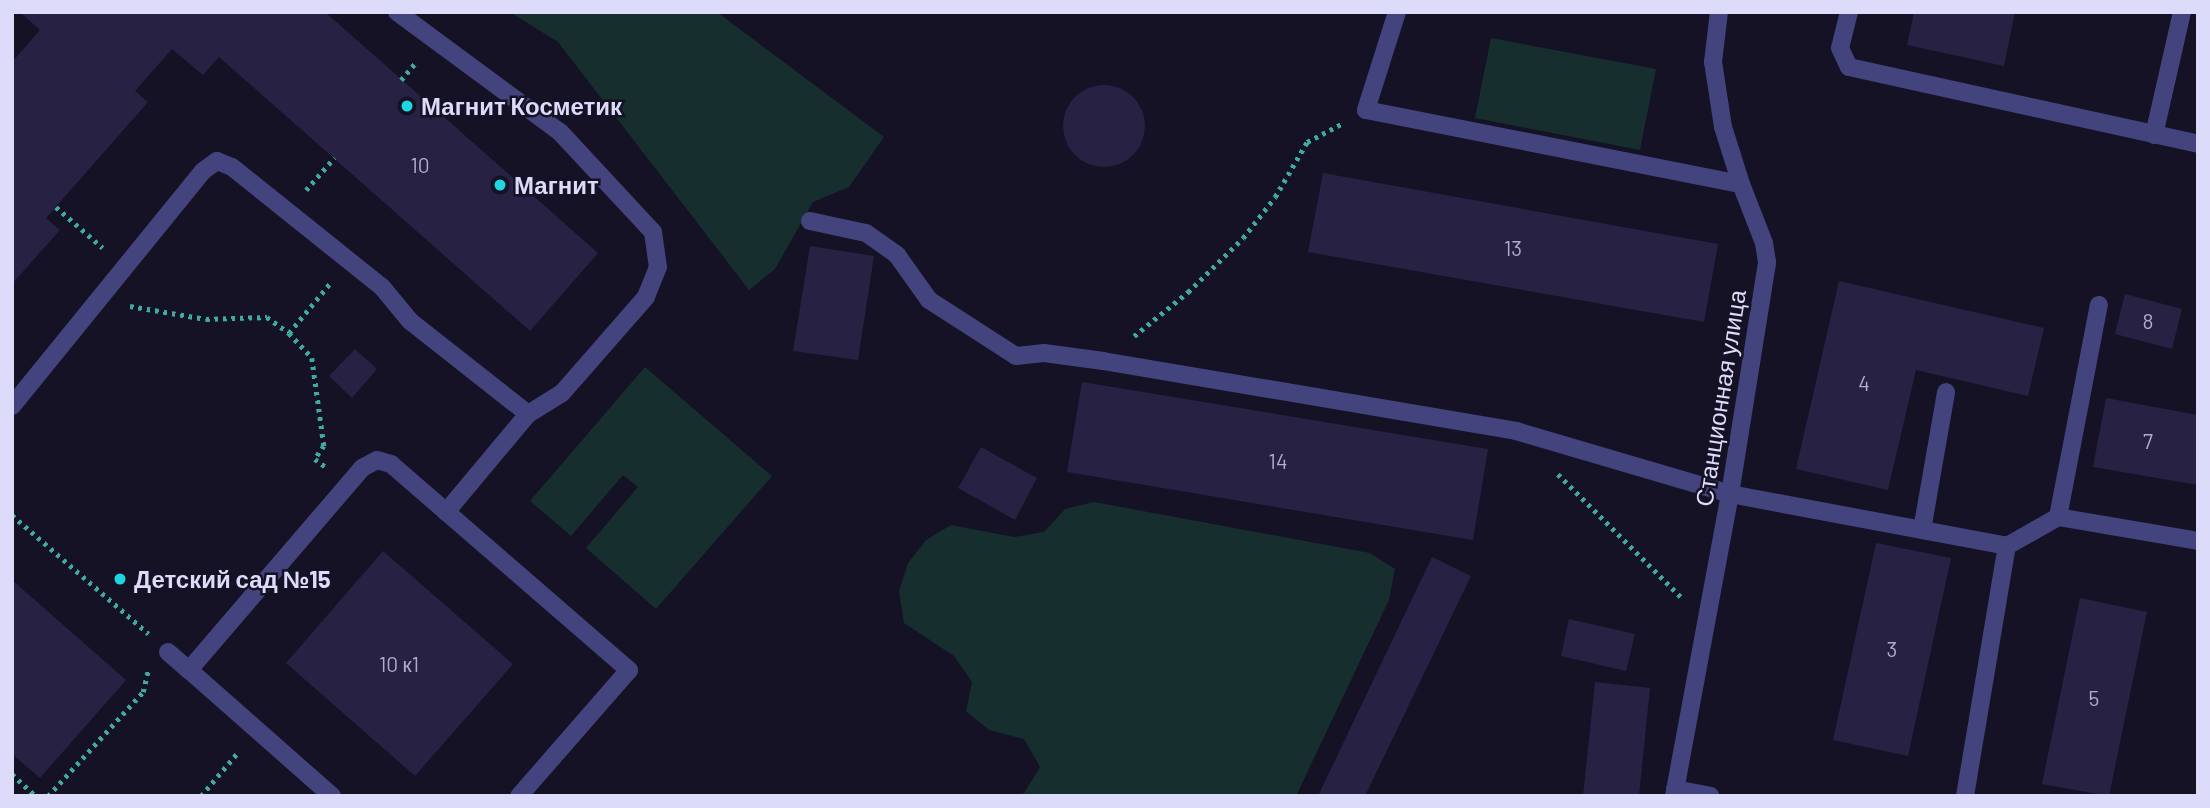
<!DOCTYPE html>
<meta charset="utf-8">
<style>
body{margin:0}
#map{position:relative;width:2210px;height:808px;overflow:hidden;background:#151225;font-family:Barlow,sans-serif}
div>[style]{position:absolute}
.green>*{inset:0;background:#162e2d}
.building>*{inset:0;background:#272144}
.round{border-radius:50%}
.path>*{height:4.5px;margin-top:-2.25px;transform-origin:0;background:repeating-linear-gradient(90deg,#3faaa0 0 3.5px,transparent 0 8.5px)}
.minor>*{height:18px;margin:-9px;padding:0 9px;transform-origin:9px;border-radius:9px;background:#43437e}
.dots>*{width:19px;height:19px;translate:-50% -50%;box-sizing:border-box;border:4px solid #151225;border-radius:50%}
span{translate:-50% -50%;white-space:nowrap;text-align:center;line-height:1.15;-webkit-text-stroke:5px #151225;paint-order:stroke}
.number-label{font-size:21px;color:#b0accc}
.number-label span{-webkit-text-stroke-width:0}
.poi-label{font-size:24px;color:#dddbfa;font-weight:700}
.left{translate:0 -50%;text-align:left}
.street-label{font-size:24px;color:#dddbfa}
.frame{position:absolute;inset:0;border:14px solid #dddbfa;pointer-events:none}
</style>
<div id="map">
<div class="green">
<div style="clip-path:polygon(510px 12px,717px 12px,884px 137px,849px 187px,813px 202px,775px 269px,749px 290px,558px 42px)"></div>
<div style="clip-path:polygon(1491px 38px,1656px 69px,1640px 150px,1475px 118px)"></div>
<div style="clip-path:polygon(645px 367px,772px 476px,656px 609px,586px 548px,638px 487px,623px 475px,571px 536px,530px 501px)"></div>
<div style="clip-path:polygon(1094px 502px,1370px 553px,1395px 569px,1389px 600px,1296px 796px,1017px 796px,1024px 793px,1040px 767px,1024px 739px,989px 730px,966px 711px,972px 682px,954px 656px,904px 623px,899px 591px,908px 563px,926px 540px,951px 525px,1014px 537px,1044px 532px,1065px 509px)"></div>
</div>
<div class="building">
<div style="clip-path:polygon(20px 12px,325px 12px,598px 253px,530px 331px,219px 57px,203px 75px,172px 49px,135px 91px,148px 102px,46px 218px,60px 230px,12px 284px,12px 62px,40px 30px)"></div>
<div style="clip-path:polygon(1914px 12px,2015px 12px,2004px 66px,1907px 45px)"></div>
<div class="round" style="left:1063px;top:85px;width:82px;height:82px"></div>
<div style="clip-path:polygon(1323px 173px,1718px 244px,1704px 322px,1308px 252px)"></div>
<div style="clip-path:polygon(810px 246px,874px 256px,858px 360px,793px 351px)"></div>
<div style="clip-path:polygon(1839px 281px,2044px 328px,2028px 396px,1916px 370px,1888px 490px,1796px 469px)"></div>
<div style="clip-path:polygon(2125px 294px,2182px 309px,2172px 349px,2115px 334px)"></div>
<div style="clip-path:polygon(355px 349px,377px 369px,352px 398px,329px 376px)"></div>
<div style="clip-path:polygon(1082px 382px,1488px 449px,1473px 540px,1067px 472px)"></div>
<div style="clip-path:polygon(2106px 398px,2198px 415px,2198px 485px,2093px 467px)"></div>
<div style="clip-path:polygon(981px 447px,1037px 478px,1015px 520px,958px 488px)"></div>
<div style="clip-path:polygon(1876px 543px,1951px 558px,1908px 756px,1833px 740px)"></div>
<div style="clip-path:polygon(383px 551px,513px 664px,415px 776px,286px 663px)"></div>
<div style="clip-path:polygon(1432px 557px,1471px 576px,1365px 796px,1319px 794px)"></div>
<div style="clip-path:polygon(12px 580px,126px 680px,40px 778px,12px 754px)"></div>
<div style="clip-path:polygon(2080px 598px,2147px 612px,2109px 796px,2042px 784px)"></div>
<div style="clip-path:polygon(1569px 619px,1635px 634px,1626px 671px,1561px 656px)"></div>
<div style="clip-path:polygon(1595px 682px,1650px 688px,1639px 796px,1583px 796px)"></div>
</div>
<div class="path">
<div style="left:401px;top:80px;width:23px;rotate:-50deg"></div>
<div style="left:306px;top:190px;width:43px;rotate:-48.8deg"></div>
<div style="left:56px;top:207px;width:62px;rotate:41.1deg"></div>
<div style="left:130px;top:306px;width:77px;rotate:9.7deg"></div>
<div style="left:206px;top:319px;width:61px;rotate:-1.9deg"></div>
<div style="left:267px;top:317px;width:27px;rotate:36deg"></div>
<div style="left:289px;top:333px;width:34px;rotate:47deg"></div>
<div style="left:312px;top:358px;width:89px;rotate:82.2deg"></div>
<div style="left:324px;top:446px;width:16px;rotate:125deg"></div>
<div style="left:315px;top:459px;width:14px;rotate:36deg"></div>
<div style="left:289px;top:333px;width:66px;rotate:-50.5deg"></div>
<div style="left:1134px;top:336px;width:70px;rotate:-39.2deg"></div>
<div style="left:1188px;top:292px;width:77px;rotate:-44.5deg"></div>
<div style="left:1243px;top:238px;width:52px;rotate:-52deg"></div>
<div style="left:1275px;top:197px;width:64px;rotate:-59.8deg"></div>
<div style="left:1307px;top:142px;width:41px;rotate:-27.8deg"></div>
<div style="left:1558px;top:474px;width:177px;rotate:45deg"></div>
<div style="left:12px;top:515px;width:181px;rotate:41deg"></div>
<div style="left:12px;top:774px;width:33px;rotate:43deg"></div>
<div style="left:48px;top:796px;width:141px;rotate:-47.6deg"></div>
<div style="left:143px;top:692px;width:22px;rotate:-77deg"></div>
<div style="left:201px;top:796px;width:59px;rotate:-49.8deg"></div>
</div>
<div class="minor">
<div style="left:397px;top:12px;width:202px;rotate:36.4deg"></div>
<div style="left:560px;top:132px;width:137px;rotate:47.1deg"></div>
<div style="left:653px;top:232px;width:35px;rotate:82deg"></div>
<div style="left:658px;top:267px;width:32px;rotate:112deg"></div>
<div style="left:646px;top:297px;width:128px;rotate:131.2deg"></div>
<div style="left:562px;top:393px;width:40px;rotate:148deg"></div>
<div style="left:528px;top:414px;width:128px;rotate:129.9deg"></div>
<div style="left:1397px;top:12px;width:103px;rotate:107.6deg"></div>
<div style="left:1366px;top:110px;width:382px;rotate:11.2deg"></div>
<div style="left:1849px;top:12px;width:37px;rotate:104deg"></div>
<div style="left:1840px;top:48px;width:21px;rotate:65deg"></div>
<div style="left:1849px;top:67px;width:357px;rotate:12.4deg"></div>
<div style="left:2154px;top:135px;width:126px;rotate:-77.2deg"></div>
<div style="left:810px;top:221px;width:57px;rotate:12.1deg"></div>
<div style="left:866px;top:233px;width:38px;rotate:35deg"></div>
<div style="left:897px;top:255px;width:55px;rotate:54.6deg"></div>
<div style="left:929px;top:300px;width:103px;rotate:32.8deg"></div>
<div style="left:1016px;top:356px;width:28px;rotate:-6deg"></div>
<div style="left:1044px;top:353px;width:60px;rotate:7.7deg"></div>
<div style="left:1103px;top:361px;width:419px;rotate:9.6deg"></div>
<div style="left:1516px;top:431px;width:223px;rotate:16.4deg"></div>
<div style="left:1730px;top:494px;width:282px;rotate:10.6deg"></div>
<div style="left:12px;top:406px;width:303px;rotate:-50.9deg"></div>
<div style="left:203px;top:171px;width:17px;rotate:-36deg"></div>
<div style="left:217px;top:161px;width:16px;rotate:22deg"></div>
<div style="left:232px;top:167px;width:192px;rotate:38.7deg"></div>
<div style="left:382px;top:287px;width:44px;rotate:50.5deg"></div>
<div style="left:410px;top:321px;width:150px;rotate:38.2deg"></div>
<div style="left:2058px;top:517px;width:216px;rotate:-79.1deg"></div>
<div style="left:1922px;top:530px;width:140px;rotate:-80.1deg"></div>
<div style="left:168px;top:652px;width:28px;rotate:41deg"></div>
<div style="left:1675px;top:789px;width:36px;rotate:11deg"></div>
<div style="left:332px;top:796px;width:191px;rotate:-138.6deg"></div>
<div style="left:189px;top:670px;width:266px;rotate:-49.4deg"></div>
<div style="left:362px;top:468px;width:17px;rotate:-28deg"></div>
<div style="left:377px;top:460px;width:15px;rotate:16deg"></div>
<div style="left:391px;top:464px;width:315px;rotate:40.9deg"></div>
<div style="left:629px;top:670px;width:167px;rotate:131.1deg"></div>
<div style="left:1674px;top:796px;width:307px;rotate:-79.5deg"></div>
<div style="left:1730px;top:494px;width:235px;rotate:-80.9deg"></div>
<div style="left:1767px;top:262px;width:19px;rotate:-99deg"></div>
<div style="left:1764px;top:243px;width:63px;rotate:-111.3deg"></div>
<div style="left:1741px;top:184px;width:60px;rotate:-107.5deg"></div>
<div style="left:1723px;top:127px;width:66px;rotate:-98.7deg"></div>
<div style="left:1713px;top:62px;width:50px;rotate:-83.2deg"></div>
<div style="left:1965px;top:796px;width:254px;rotate:-80.5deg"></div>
<div style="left:2007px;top:546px;width:59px;rotate:-29.6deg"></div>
<div style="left:2058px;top:517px;width:142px;rotate:9.7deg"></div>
</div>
<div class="dots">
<div style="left:407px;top:106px;background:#1fd6e2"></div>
<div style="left:500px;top:185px;background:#1fd6e2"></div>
<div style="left:120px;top:579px;background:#1fd6e2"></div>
</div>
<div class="number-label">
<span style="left:420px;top:165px">10</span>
<span style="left:1513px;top:248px">13</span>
<span style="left:2148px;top:321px">8</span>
<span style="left:1864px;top:383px">4</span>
<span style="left:2148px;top:441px">7</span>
<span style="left:1278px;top:461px">14</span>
<span style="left:1892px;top:649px">3</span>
<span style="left:399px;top:664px">10 к1</span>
<span style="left:2094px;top:698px">5</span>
</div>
<div class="poi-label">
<span class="left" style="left:421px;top:106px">Магнит Косметик</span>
<span class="left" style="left:514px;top:185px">Магнит</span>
<span class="left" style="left:134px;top:579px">Детский сад №15</span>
</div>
<div class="street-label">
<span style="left:1720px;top:398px;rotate:-81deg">Станционная улица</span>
</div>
<div class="frame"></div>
</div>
